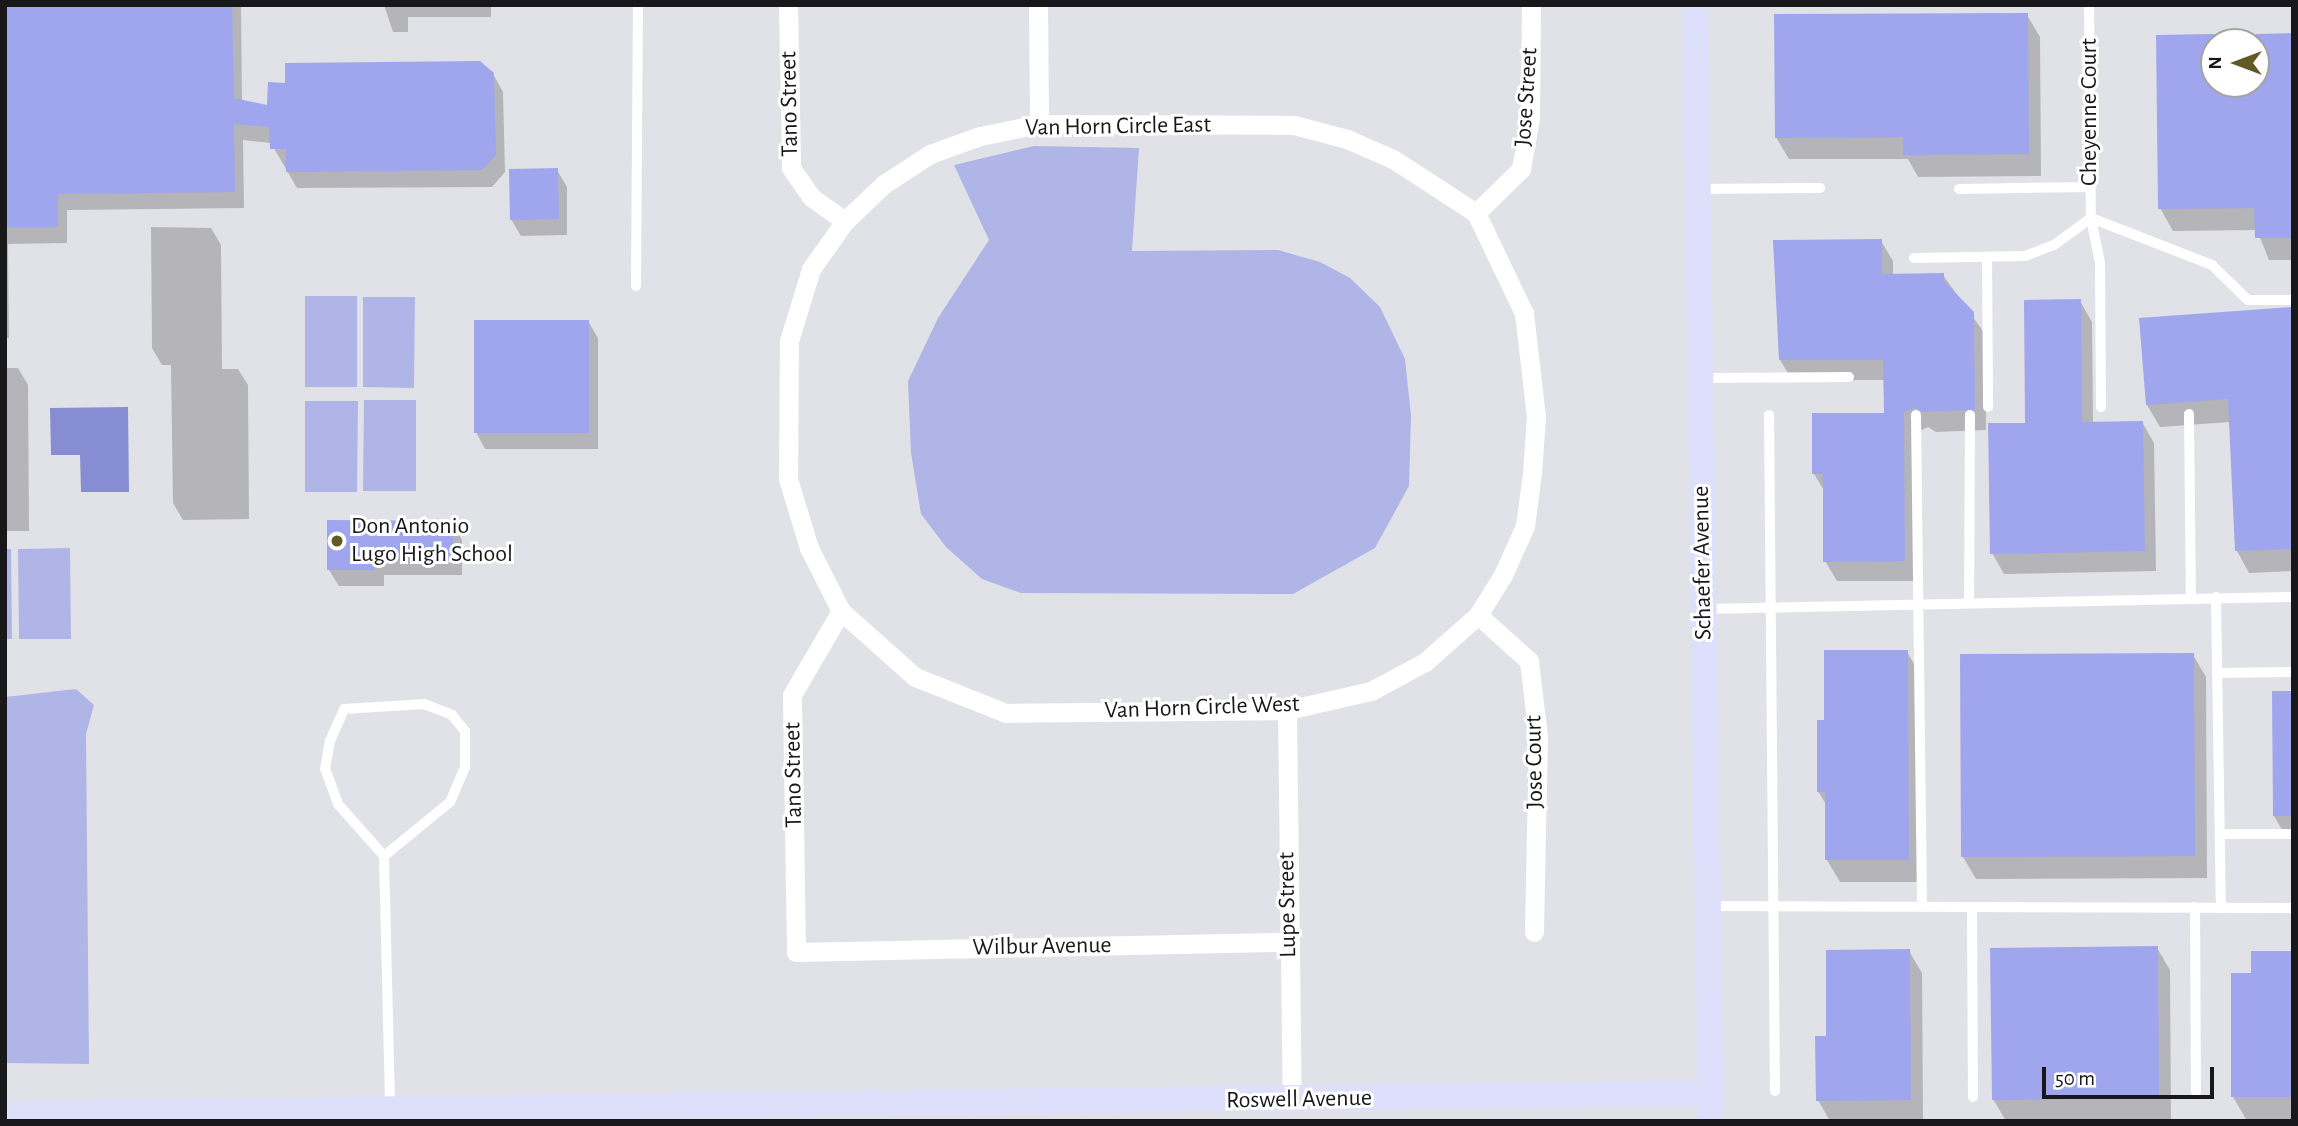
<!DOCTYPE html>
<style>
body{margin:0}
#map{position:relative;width:2298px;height:1126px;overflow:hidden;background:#e1e2e8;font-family:"Alegreya Sans",sans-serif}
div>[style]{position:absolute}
.green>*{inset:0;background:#b0b5e7}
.water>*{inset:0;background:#878dd2}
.shadow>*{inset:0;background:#0003}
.building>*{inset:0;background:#9fa6ed}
.lane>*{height:10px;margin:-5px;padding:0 5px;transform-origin:5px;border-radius:5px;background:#fff}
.street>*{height:19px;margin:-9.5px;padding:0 9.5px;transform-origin:9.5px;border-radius:9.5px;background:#fff}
.secondary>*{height:26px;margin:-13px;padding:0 13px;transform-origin:13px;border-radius:13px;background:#dee0fb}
.dots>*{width:19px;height:19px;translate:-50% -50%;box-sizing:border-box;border:4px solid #fff;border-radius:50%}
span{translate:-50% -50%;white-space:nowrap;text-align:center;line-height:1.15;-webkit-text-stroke:6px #fff;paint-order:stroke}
.street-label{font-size:24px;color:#18181a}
.poi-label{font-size:24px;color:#18181a}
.left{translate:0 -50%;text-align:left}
.frame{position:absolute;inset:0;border:7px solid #18181a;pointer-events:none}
.north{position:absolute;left:2200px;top:28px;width:70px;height:70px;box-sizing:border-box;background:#fff;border:2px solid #a3a3a3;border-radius:50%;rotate:270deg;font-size:19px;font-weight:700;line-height:28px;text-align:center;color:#18181a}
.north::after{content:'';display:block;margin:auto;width:24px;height:32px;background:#625925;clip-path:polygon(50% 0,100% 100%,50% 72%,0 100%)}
.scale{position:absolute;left:2042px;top:1067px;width:172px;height:32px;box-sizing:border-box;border:4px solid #18181a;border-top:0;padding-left:9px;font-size:21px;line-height:24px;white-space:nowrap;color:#18181a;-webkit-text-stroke:5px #fff;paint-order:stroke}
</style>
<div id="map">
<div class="green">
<div style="clip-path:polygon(1034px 146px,1139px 148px,1132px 251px,1278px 250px,1320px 262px,1350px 278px,1380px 307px,1405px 359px,1411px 415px,1409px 486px,1375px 548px,1293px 594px,1021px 593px,982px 579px,946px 547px,921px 514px,911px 453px,908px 381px,938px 318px,989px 240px,954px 165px)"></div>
<div style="clip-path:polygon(305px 296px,357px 296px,357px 387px,305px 387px)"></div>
<div style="clip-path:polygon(363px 297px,415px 297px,414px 388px,363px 387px)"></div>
<div style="clip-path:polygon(364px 400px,416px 400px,416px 491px,363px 491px)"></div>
<div style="clip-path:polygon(305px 401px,358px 401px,357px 492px,305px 492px)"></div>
<div style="clip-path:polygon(70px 548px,71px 639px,19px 639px,18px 549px)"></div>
<div style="clip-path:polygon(5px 549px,11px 549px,12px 639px,5px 639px)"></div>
<div style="clip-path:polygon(76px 689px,94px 705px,86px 734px,89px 1064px,5px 1063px,5px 697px)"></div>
</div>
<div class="water">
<div style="clip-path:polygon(128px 407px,129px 492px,81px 492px,80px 455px,51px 455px,50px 408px)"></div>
</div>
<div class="shadow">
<div style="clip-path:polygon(5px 5px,241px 5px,242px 101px,269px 107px,493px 74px,503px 92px,505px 172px,492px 187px,297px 188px,271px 143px,243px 140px,244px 208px,67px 210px,67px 243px,8px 244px,9px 338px,5px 338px)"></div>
<div style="clip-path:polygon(384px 5px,491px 5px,491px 17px,408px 17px,408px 32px,393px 32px)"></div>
<div style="clip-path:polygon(2027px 15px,2040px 37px,2041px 176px,1918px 177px,1908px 159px,1789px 159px,1776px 137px)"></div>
<div style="clip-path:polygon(evenodd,2293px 35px,2293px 260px,2269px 260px,2257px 230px,2173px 231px,2160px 208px,2158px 36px,2293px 35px,2214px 42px,2256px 42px,2256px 84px,2214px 84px,2214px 42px)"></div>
<div style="clip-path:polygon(557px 170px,567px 187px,567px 235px,521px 236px,511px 219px)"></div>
<div style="clip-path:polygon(151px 227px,211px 228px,221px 245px,222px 369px,238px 369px,248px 385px,249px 519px,183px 520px,173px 503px,171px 365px,162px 365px,152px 348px)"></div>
<div style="clip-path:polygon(1881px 241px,1893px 261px,1893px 275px,1943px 275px,1985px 334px,1986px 430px,1936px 432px,1928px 427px,1915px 433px,1915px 581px,1837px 581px,1825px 561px,1825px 492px,1814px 474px,1886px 414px,1885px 380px,1792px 380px,1780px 360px)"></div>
<div style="clip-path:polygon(2080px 301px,2092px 322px,2093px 423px,2142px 422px,2154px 443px,2156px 571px,2004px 574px,1992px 553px,2026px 424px)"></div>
<div style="clip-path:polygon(2293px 308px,2293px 571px,2249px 573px,2237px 551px,2230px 422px,2160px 427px,2147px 405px)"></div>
<div style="clip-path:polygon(588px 321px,598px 338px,598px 449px,485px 449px,476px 432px)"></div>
<div style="clip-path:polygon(5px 368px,18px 368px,28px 385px,29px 531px,5px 531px)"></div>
<div style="clip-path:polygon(452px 523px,462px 540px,462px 575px,384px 575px,384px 586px,339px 586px,329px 570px)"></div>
<div style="clip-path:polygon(1907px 652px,1920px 674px,1921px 882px,1840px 882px,1827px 860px,1827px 806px,1818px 791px,1826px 721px)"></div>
<div style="clip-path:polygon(2193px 655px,2206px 677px,2207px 878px,1976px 879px,1963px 857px)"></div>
<div style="clip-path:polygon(2293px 693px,2293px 838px,2287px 838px,2274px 816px)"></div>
<div style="clip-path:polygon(2157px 948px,2170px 970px,2171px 1120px,2006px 1121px,1993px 1099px)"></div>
<div style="clip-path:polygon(1909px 951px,1922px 973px,1923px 1121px,1830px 1121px,1818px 1100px,1828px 1038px)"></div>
<div style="clip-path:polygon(2293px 952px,2293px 1119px,2246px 1119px,2233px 1097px,2252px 975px)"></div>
</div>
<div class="building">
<div style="clip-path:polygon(5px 5px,232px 5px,234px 98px,267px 105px,268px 82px,285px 83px,285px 63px,480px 61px,494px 73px,496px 155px,482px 170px,286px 172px,286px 149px,270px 149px,269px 127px,234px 124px,235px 192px,58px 194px,58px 227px,5px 227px)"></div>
<div style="clip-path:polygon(2028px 13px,2029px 154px,1903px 155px,1903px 137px,1775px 138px,1774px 14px)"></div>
<div style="clip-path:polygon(2293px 33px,2293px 238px,2255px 238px,2254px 208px,2158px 209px,2156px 35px,2214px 34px,2214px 84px,2256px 84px,2256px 34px)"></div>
<div style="clip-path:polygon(558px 168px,559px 219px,510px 220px,509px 169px)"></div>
<div style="clip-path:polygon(1882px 239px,1882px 274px,1944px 273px,1944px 281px,1974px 312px,1975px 410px,1923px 412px,1915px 408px,1904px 412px,1905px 561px,1823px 562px,1823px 474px,1812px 474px,1812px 413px,1884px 413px,1883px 360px,1779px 360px,1773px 240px)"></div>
<div style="clip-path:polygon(2081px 299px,2082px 422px,2143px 421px,2145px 551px,1990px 554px,1988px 423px,2025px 423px,2024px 300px)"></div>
<div style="clip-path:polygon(2293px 307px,2293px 549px,2235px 551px,2228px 399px,2146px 405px,2139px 318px)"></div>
<div style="clip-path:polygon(474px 320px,589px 320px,589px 433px,474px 433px)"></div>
<div style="clip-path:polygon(327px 520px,453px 521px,453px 558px,375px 559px,375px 570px,327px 570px)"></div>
<div style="clip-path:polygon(1824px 650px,1908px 650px,1909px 860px,1825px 860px,1825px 792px,1817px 792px,1817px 720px,1824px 720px)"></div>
<div style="clip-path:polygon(2194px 653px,2195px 856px,1961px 857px,1960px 654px)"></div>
<div style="clip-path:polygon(2272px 691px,2293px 691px,2293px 816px,2273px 816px)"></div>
<div style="clip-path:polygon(2158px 946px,2159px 1098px,1992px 1100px,1990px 948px)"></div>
<div style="clip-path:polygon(1910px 949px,1911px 1100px,1816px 1101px,1815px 1036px,1826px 1036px,1826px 950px)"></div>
<div style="clip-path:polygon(2251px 951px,2293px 951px,2293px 1097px,2231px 1097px,2231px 973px,2251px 973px)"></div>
</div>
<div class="lane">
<div style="left:2089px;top:5px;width:213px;rotate:89.5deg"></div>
<div style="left:2091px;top:218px;width:46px;rotate:78.7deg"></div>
<div style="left:2100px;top:263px;width:144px;rotate:89.6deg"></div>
<div style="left:1698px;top:189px;width:122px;rotate:-0.5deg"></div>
<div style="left:1959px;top:189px;width:131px;rotate:-0.9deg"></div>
<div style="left:2091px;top:218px;width:130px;rotate:21.2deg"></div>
<div style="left:2212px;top:265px;width:50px;rotate:44.2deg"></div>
<div style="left:2248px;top:300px;width:45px"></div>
<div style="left:1987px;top:257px;width:150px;rotate:89.6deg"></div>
<div style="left:1914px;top:258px;width:111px;rotate:-1deg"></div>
<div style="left:2025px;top:256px;width:31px;rotate:-21deg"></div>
<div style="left:2054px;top:245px;width:46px;rotate:-36.1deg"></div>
<div style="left:636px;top:286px;width:281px;rotate:-89.6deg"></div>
<div style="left:1701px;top:378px;width:148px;rotate:-0.4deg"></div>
<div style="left:2189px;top:414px;width:184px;rotate:89.4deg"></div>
<div style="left:1769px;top:415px;width:676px;rotate:89.49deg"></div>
<div style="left:1916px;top:415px;width:492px;rotate:89.3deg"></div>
<div style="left:2216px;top:597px;width:311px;rotate:89.1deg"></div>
<div style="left:1969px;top:603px;width:188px;rotate:-89.7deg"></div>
<div style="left:1704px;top:609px;width:589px;rotate:-1.17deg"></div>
<div style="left:2217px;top:673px;width:76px;rotate:-0.8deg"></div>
<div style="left:2220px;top:834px;width:73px"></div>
<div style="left:384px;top:856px;width:69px;rotate:-131.5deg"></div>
<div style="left:338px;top:804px;width:37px;rotate:-110deg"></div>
<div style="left:325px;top:769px;width:28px;rotate:-80deg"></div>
<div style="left:330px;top:741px;width:35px;rotate:-66deg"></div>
<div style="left:344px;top:709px;width:80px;rotate:-3.6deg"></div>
<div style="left:424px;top:704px;width:30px;rotate:21deg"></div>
<div style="left:452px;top:715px;width:21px;rotate:51deg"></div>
<div style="left:465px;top:731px;width:36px;rotate:90deg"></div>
<div style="left:465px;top:767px;width:38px;rotate:113deg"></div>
<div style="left:450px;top:802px;width:85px;rotate:140.7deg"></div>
<div style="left:384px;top:856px;width:254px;rotate:88.6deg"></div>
<div style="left:1708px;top:906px;width:585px;rotate:0.2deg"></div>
<div style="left:1972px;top:907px;width:190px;rotate:89.7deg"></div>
<div style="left:2195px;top:907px;width:185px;rotate:89.7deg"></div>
</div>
<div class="street">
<div style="left:788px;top:5px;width:163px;rotate:88.9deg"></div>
<div style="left:791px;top:168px;width:35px;rotate:55deg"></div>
<div style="left:811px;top:197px;width:42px;rotate:35.2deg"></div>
<div style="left:1038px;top:5px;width:119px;rotate:89.5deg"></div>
<div style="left:1039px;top:124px;width:255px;rotate:0.2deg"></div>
<div style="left:1294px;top:125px;width:55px;rotate:14.8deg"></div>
<div style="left:1347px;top:139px;width:50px;rotate:23.5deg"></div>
<div style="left:1393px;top:159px;width:99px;rotate:33deg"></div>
<div style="left:1476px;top:213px;width:111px;rotate:64.4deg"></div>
<div style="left:1524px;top:313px;width:104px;rotate:83.4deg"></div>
<div style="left:1536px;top:416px;width:57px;rotate:94deg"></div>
<div style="left:1532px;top:473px;width:53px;rotate:97.5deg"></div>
<div style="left:1525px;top:526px;width:54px;rotate:114.2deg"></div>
<div style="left:1503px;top:575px;width:47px;rotate:122deg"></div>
<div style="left:1478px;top:615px;width:71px;rotate:138.4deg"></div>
<div style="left:1425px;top:662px;width:61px;rotate:151.8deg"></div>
<div style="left:1371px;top:691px;width:86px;rotate:167.3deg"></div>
<div style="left:1287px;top:710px;width:281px;rotate:179.4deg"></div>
<div style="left:1006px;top:713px;width:98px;rotate:-158.4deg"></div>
<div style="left:915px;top:677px;width:99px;rotate:-138.3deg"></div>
<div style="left:841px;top:611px;width:71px;rotate:-116.9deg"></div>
<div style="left:809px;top:548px;width:72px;rotate:-106.9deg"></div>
<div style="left:788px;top:479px;width:138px;rotate:-89.6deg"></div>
<div style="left:789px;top:341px;width:75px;rotate:-73deg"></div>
<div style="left:811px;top:269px;width:59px;rotate:-54.7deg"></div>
<div style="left:845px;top:221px;width:54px;rotate:-43.5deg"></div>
<div style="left:884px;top:184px;width:55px;rotate:-33.1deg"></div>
<div style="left:930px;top:154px;width:53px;rotate:-19.8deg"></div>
<div style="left:980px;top:136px;width:60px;rotate:-11.5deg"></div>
<div style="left:1476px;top:213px;width:63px;rotate:-44.4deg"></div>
<div style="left:1521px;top:169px;width:52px;rotate:-80deg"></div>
<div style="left:1530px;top:118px;width:113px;rotate:-89.5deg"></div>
<div style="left:841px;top:611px;width:97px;rotate:120.3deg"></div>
<div style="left:792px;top:695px;width:257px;rotate:89.1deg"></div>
<div style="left:796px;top:952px;width:492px;rotate:-1.2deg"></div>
<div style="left:1478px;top:615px;width:69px;rotate:42deg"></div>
<div style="left:1529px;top:661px;width:77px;rotate:83.2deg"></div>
<div style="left:1538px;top:737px;width:195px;rotate:91.2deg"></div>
<div style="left:1287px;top:710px;width:390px;rotate:89.3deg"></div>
</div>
<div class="secondary">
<div style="left:1695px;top:5px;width:1116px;rotate:89.18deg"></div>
<div style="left:5px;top:1114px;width:1706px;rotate:-0.71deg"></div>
</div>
<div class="dots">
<div style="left:337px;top:541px;background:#625925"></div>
</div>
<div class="street-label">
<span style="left:1527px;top:97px;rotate:-86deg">Jose Street</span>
<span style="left:790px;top:104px;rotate:-91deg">Tano Street</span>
<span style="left:2090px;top:112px;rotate:-90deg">Cheyenne Court</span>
<span style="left:1118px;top:127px;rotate:-1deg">Van Horn Circle East</span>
<span style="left:1703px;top:563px;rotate:-91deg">Schaefer Avenue</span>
<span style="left:1202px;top:708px;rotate:-2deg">Van Horn Circle West</span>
<span style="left:1535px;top:762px;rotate:-91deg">Jose Court</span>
<span style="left:794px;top:775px;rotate:-91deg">Tano Street</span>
<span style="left:1288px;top:905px;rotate:-91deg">Lupe Street</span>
<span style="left:1042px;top:947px;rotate:-1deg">Wilbur Avenue</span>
<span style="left:1299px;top:1100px;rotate:-1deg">Roswell Avenue</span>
</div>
<div class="poi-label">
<span class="left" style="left:351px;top:541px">Don Antonio<br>Lugo High School</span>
</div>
<div class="frame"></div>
<div class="north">N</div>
<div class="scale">50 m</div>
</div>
